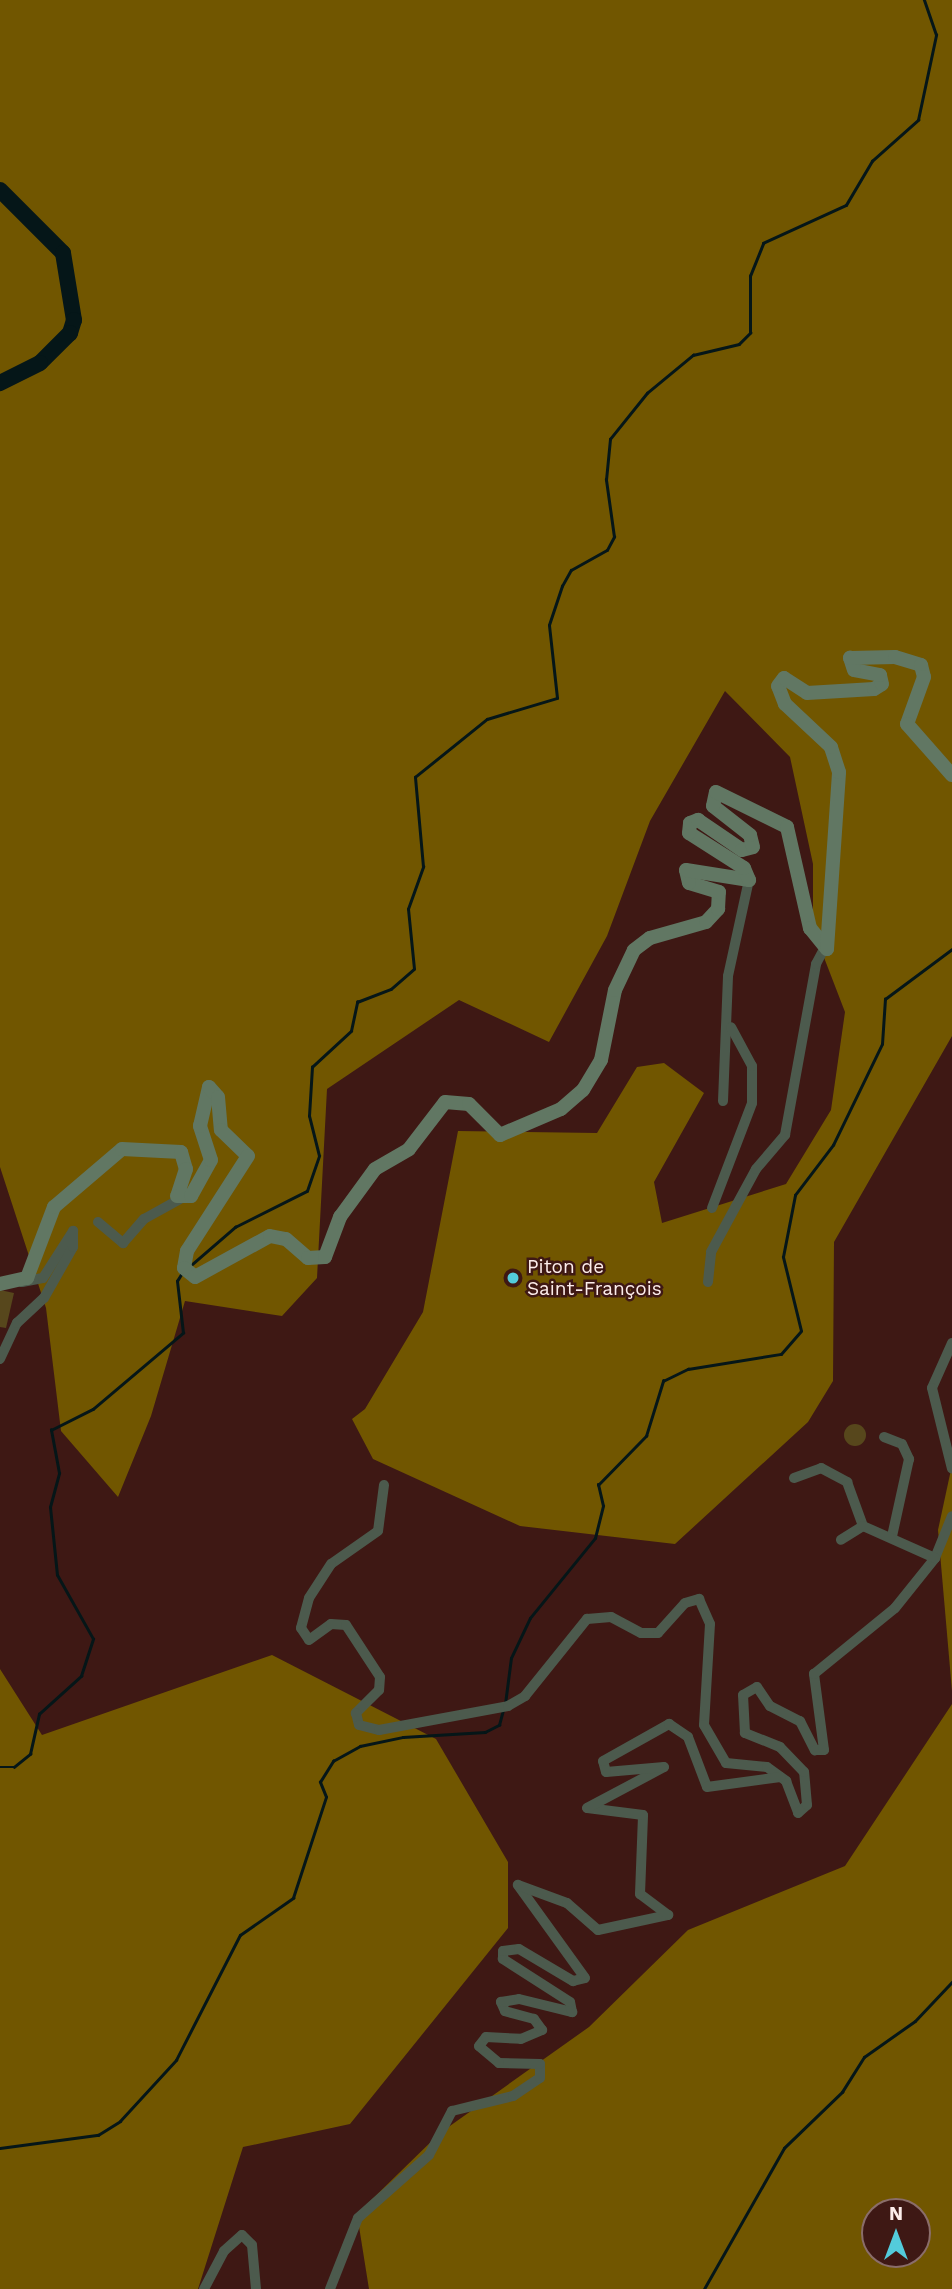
<!DOCTYPE html>
<meta charset="utf-8">
<style>
body{margin:0}
#map{position:relative;width:952px;height:2289px;overflow:hidden;background:#3e1814;font-family:"Work Sans",sans-serif}
div>[style]{position:absolute}
.green>*{inset:0;background:#57471c}
.round{border-radius:50%}
.forest>*{inset:0;background:#715600}
.stream>*{height:2.5px;margin:-1.25px;padding:0 1.25px;transform-origin:1.25px;border-radius:1.25px;background:#051618}
.river>*{height:16px;margin:-8px;padding:0 8px;transform-origin:8px;border-radius:8px;background:#051618}
.street>*{height:10px;margin:-5px;padding:0 5px;transform-origin:5px;border-radius:5px;background:#4c5a4d}
.secondary>*{height:14px;margin:-7px;padding:0 7px;transform-origin:7px;border-radius:7px;background:#617763}
.dots>*{width:19px;height:19px;translate:-50% -50%;box-sizing:border-box;border:4px solid #3e1814;border-radius:50%}
span{translate:-50% -50%;white-space:nowrap;text-align:center;line-height:1.15;-webkit-text-stroke:5px #3e1814;paint-order:stroke}
.poi-label{font-size:19px;color:#fdedea}
.left{translate:0 -50%;text-align:left}
.north{position:absolute;left:861px;top:2198px;width:70px;height:70px;box-sizing:border-box;background:#3e1814;border:2px solid #8a6d6a;border-radius:50%;rotate:0deg;font-size:19px;font-weight:700;line-height:28px;text-align:center;color:#fdedea}
.north::after{content:'';display:block;margin:auto;width:24px;height:32px;background:#53cbdb;clip-path:polygon(50% 0,100% 100%,50% 72%,0 100%)}
</style>
<div id="map">
<div class="green">
<div style="clip-path:polygon(0 1290px,14px 1293px,6px 1328px,0 1327px)"></div>
<div class="round" style="left:844px;top:1424px;width:22px;height:22px"></div>
</div>
<div class="forest">
<div style="clip-path:polygon(0 0,952px 0,952px 1036px,834px 1242px,833px 1381px,808px 1422px,675px 1544px,520px 1526px,373px 1459px,352px 1419px,365px 1409px,423px 1312px,458px 1131px,597px 1133px,637px 1067px,664px 1063px,704px 1093px,654px 1182px,662px 1223px,786px 1184px,831px 1110px,845px 1012px,813px 929px,813px 864px,790px 757px,725px 691px,650px 821px,607px 936px,549px 1042px,459px 1000px,327px 1089px,317px 1278px,282px 1316px,185px 1301px,151px 1416px,118px 1497px,61px 1431px,46px 1308px,0 1167px)"></div>
<div style="clip-path:polygon(952px 1465px,952px 1691px,938px 1530px)"></div>
<div style="clip-path:polygon(272px 1655px,436px 1739px,508px 1862px,508px 1928px,350px 2124px,243px 2147px,198px 2289px,0 2289px,0 1669px,42px 1735px)"></div>
<div style="clip-path:polygon(evenodd,952px 1704px,952px 2289px,369px 2289px,357px 2214px,440px 2133px,589px 2027px,688px 1930px,845px 1866px,952px 1704px,875px 2212px,917px 2212px,917px 2254px,875px 2254px,875px 2212px)"></div>
</div>
<div class="stream">
<div style="left:190px;top:1266px;width:60px;rotate:-40.9deg"></div>
<div style="left:235px;top:1227px;width:80px;rotate:-26.6deg"></div>
<div style="left:307px;top:1191px;width:37px;rotate:-71deg"></div>
<div style="left:319px;top:1156px;width:41px;rotate:-104deg"></div>
<div style="left:309px;top:1116px;width:49px;rotate:-86.5deg"></div>
<div style="left:312px;top:1067px;width:53px;rotate:-42.7deg"></div>
<div style="left:351px;top:1031px;width:30px;rotate:-78deg"></div>
<div style="left:357px;top:1002px;width:36px;rotate:-21deg"></div>
<div style="left:391px;top:989px;width:30px;rotate:-41deg"></div>
<div style="left:414px;top:969px;width:60px;rotate:-95.7deg"></div>
<div style="left:408px;top:909px;width:45px;rotate:-70.3deg"></div>
<div style="left:423px;top:867px;width:90px;rotate:-95.1deg"></div>
<div style="left:415px;top:777px;width:92px;rotate:-38.9deg"></div>
<div style="left:487px;top:719px;width:73px;rotate:-16.7deg"></div>
<div style="left:557px;top:698px;width:73px;rotate:-96.3deg"></div>
<div style="left:549px;top:625px;width:41px;rotate:-71.6deg"></div>
<div style="left:562px;top:586px;width:18px;rotate:-61deg"></div>
<div style="left:571px;top:570px;width:41px;rotate:-29.1deg"></div>
<div style="left:607px;top:550px;width:15px;rotate:-62deg"></div>
<div style="left:614px;top:537px;width:58px;rotate:-98deg"></div>
<div style="left:606px;top:480px;width:41px;rotate:-84.4deg"></div>
<div style="left:610px;top:439px;width:59px;rotate:-51.2deg"></div>
<div style="left:647px;top:393px;width:60px;rotate:-39.6deg"></div>
<div style="left:693px;top:355px;width:47px;rotate:-13.4deg"></div>
<div style="left:739px;top:344px;width:16px;rotate:-45deg"></div>
<div style="left:750px;top:333px;width:57px;rotate:-90deg"></div>
<div style="left:750px;top:276px;width:35px;rotate:-68deg"></div>
<div style="left:763px;top:243px;width:91px;rotate:-24.6deg"></div>
<div style="left:846px;top:205px;width:51px;rotate:-59.4deg"></div>
<div style="left:872px;top:161px;width:62px;rotate:-41.7deg"></div>
<div style="left:918px;top:120px;width:87px;rotate:-78deg"></div>
<div style="left:936px;top:35px;width:37px;rotate:-109deg"></div>
<div style="left:505px;top:1704px;width:46px;rotate:-82.6deg"></div>
<div style="left:511px;top:1658px;width:44px;rotate:-64.6deg"></div>
<div style="left:530px;top:1618px;width:103px;rotate:-50.9deg"></div>
<div style="left:595px;top:1538px;width:33px;rotate:-76deg"></div>
<div style="left:603px;top:1506px;width:22px;rotate:-103deg"></div>
<div style="left:598px;top:1485px;width:69px;rotate:-45.6deg"></div>
<div style="left:646px;top:1436px;width:58px;rotate:-72.8deg"></div>
<div style="left:663px;top:1381px;width:28px;rotate:-26deg"></div>
<div style="left:688px;top:1369px;width:94px;rotate:-9.2deg"></div>
<div style="left:781px;top:1354px;width:30px;rotate:-49deg"></div>
<div style="left:801px;top:1331px;width:76px;rotate:-103.7deg"></div>
<div style="left:783px;top:1257px;width:63px;rotate:-79deg"></div>
<div style="left:795px;top:1195px;width:63px;rotate:-52.8deg"></div>
<div style="left:833px;top:1145px;width:112px;rotate:-64.1deg"></div>
<div style="left:882px;top:1044px;width:45px;rotate:-86.2deg"></div>
<div style="left:885px;top:999px;width:84px;rotate:-36.7deg"></div>
<div style="left:0;top:1767px;width:14px"></div>
<div style="left:14px;top:1767px;width:21px;rotate:-39deg"></div>
<div style="left:30px;top:1754px;width:41px;rotate:-77.3deg"></div>
<div style="left:39px;top:1714px;width:57px;rotate:-42.1deg"></div>
<div style="left:81px;top:1676px;width:39px;rotate:-72deg"></div>
<div style="left:93px;top:1639px;width:73px;rotate:-119.4deg"></div>
<div style="left:57px;top:1575px;width:68px;rotate:-95.9deg"></div>
<div style="left:50px;top:1507px;width:35px;rotate:-75deg"></div>
<div style="left:59px;top:1473px;width:44px;rotate:-100.5deg"></div>
<div style="left:51px;top:1430px;width:47px;rotate:-26.6deg"></div>
<div style="left:93px;top:1409px;width:118px;rotate:-40.2deg"></div>
<div style="left:183px;top:1333px;width:52px;rotate:-96.6deg"></div>
<div style="left:177px;top:1281px;width:9px;rotate:-58deg"></div>
<div style="left:0;top:2148px;width:99px;rotate:-7.6deg"></div>
<div style="left:98px;top:2135px;width:26px;rotate:-32deg"></div>
<div style="left:120px;top:2121px;width:83px;rotate:-47.4deg"></div>
<div style="left:176px;top:2060px;width:140px;rotate:-62.9deg"></div>
<div style="left:240px;top:1935px;width:65px;rotate:-34.9deg"></div>
<div style="left:293px;top:1898px;width:106px;rotate:-71.9deg"></div>
<div style="left:326px;top:1797px;width:16px;rotate:-112deg"></div>
<div style="left:320px;top:1782px;width:25px;rotate:-58deg"></div>
<div style="left:333px;top:1761px;width:31px;rotate:-29deg"></div>
<div style="left:360px;top:1746px;width:44px;rotate:-11.8deg"></div>
<div style="left:403px;top:1737px;width:82px;rotate:-3.5deg"></div>
<div style="left:485px;top:1732px;width:16px;rotate:-27deg"></div>
<div style="left:499px;top:1725px;width:16px;rotate:-75deg"></div>
<div style="left:704px;top:2289px;width:162px;rotate:-60.4deg"></div>
<div style="left:784px;top:2148px;width:81px;rotate:-44deg"></div>
<div style="left:842px;top:2092px;width:41px;rotate:-57.8deg"></div>
<div style="left:864px;top:2057px;width:62px;rotate:-35.2deg"></div>
<div style="left:915px;top:2021px;width:54px;rotate:-46.5deg"></div>
</div>
<div class="river">
<div style="left:0;top:190px;width:89px;rotate:45deg"></div>
<div style="left:63px;top:253px;width:68px;rotate:80.7deg"></div>
<div style="left:74px;top:320px;width:14px;rotate:107deg"></div>
<div style="left:70px;top:333px;width:42px;rotate:135deg"></div>
<div style="left:40px;top:363px;width:45px;rotate:153.4deg"></div>
</div>
<div class="street">
<div style="left:723px;top:1101px;width:125px;rotate:-87.7deg"></div>
<div style="left:728px;top:976px;width:98px;rotate:-77.7deg"></div>
<div style="left:712px;top:1208px;width:112px;rotate:-69.1deg"></div>
<div style="left:752px;top:1103px;width:37px;rotate:-90deg"></div>
<div style="left:752px;top:1066px;width:44px;rotate:-118.3deg"></div>
<div style="left:98px;top:1222px;width:33px;rotate:40deg"></div>
<div style="left:123px;top:1243px;width:32px;rotate:-49deg"></div>
<div style="left:144px;top:1219px;width:41px;rotate:-29.1deg"></div>
<div style="left:22px;top:1282px;width:21px;rotate:-11deg"></div>
<div style="left:43px;top:1278px;width:56px;rotate:-57.4deg"></div>
<div style="left:708px;top:1282px;width:30px;rotate:-84deg"></div>
<div style="left:711px;top:1252px;width:94px;rotate:-61.5deg"></div>
<div style="left:756px;top:1169px;width:45px;rotate:-49.5deg"></div>
<div style="left:785px;top:1135px;width:174px;rotate:-79.7deg"></div>
<div style="left:816px;top:964px;width:17px;rotate:-62deg"></div>
<div style="left:952px;top:1343px;width:49px;rotate:114deg"></div>
<div style="left:932px;top:1388px;width:83px;rotate:76.1deg"></div>
<div style="left:0;top:1359px;width:40px;rotate:-65deg"></div>
<div style="left:17px;top:1323px;width:37px;rotate:-43deg"></div>
<div style="left:44px;top:1298px;width:59px;rotate:-60.4deg"></div>
<div style="left:73px;top:1247px;width:16px;rotate:-90deg"></div>
<div style="left:884px;top:1437px;width:19px;rotate:21deg"></div>
<div style="left:902px;top:1444px;width:17px;rotate:65deg"></div>
<div style="left:909px;top:1459px;width:79px;rotate:102.4deg"></div>
<div style="left:794px;top:1478px;width:29px;rotate:-20deg"></div>
<div style="left:821px;top:1468px;width:30px;rotate:28deg"></div>
<div style="left:847px;top:1482px;width:47px;rotate:70deg"></div>
<div style="left:863px;top:1526px;width:26px;rotate:148deg"></div>
<div style="left:384px;top:1485px;width:46px;rotate:97.4deg"></div>
<div style="left:378px;top:1531px;width:57px;rotate:144.9deg"></div>
<div style="left:331px;top:1564px;width:40px;rotate:122.9deg"></div>
<div style="left:309px;top:1598px;width:31px;rotate:105deg"></div>
<div style="left:301px;top:1628px;width:14px;rotate:56deg"></div>
<div style="left:309px;top:1640px;width:27px;rotate:-36deg"></div>
<div style="left:331px;top:1624px;width:15px;rotate:4deg"></div>
<div style="left:346px;top:1625px;width:62px;rotate:56.8deg"></div>
<div style="left:380px;top:1677px;width:13px;rotate:94deg"></div>
<div style="left:379px;top:1690px;width:33px;rotate:135deg"></div>
<div style="left:356px;top:1713px;width:12px;rotate:76deg"></div>
<div style="left:359px;top:1725px;width:21px;rotate:14deg"></div>
<div style="left:379px;top:1730px;width:131px;rotate:-10.5deg"></div>
<div style="left:508px;top:1706px;width:20px;rotate:-30deg"></div>
<div style="left:525px;top:1696px;width:99px;rotate:-51.2deg"></div>
<div style="left:587px;top:1619px;width:24px;rotate:-5deg"></div>
<div style="left:611px;top:1617px;width:34px;rotate:28deg"></div>
<div style="left:641px;top:1633px;width:17px"></div>
<div style="left:658px;top:1633px;width:40px;rotate:-48deg"></div>
<div style="left:685px;top:1603px;width:15px;rotate:-16deg"></div>
<div style="left:699px;top:1599px;width:27px;rotate:66deg"></div>
<div style="left:710px;top:1624px;width:101px;rotate:93.4deg"></div>
<div style="left:704px;top:1725px;width:44px;rotate:59.9deg"></div>
<div style="left:726px;top:1763px;width:41px;rotate:5.6deg"></div>
<div style="left:767px;top:1767px;width:24px;rotate:36deg"></div>
<div style="left:786px;top:1781px;width:34px;rotate:69deg"></div>
<div style="left:798px;top:1813px;width:12px;rotate:-42deg"></div>
<div style="left:807px;top:1805px;width:33px;rotate:-95deg"></div>
<div style="left:804px;top:1772px;width:35px;rotate:-134deg"></div>
<div style="left:780px;top:1747px;width:38px;rotate:-158deg"></div>
<div style="left:745px;top:1733px;width:38px;rotate:-93deg"></div>
<div style="left:743px;top:1695px;width:16px;rotate:-30deg"></div>
<div style="left:757px;top:1687px;width:23px;rotate:56deg"></div>
<div style="left:770px;top:1706px;width:34px;rotate:27deg"></div>
<div style="left:800px;top:1721px;width:33px;rotate:63deg"></div>
<div style="left:815px;top:1750px;width:9px"></div>
<div style="left:824px;top:1750px;width:77px;rotate:-97.5deg"></div>
<div style="left:814px;top:1674px;width:104px;rotate:-39.2deg"></div>
<div style="left:895px;top:1608px;width:64px;rotate:-51.3deg"></div>
<div style="left:935px;top:1558px;width:45px;rotate:-68deg"></div>
<div style="left:863px;top:1526px;width:79px;rotate:24deg"></div>
<div style="left:204px;top:2289px;width:43px;rotate:-62.2deg"></div>
<div style="left:224px;top:2251px;width:24px;rotate:-42deg"></div>
<div style="left:242px;top:2235px;width:14px;rotate:45deg"></div>
<div style="left:252px;top:2245px;width:44px;rotate:84.8deg"></div>
<div style="left:330px;top:2289px;width:76px;rotate:-68.5deg"></div>
<div style="left:358px;top:2218px;width:95px;rotate:-41.6deg"></div>
<div style="left:429px;top:2155px;width:50px;rotate:-62.4deg"></div>
<div style="left:452px;top:2111px;width:63px;rotate:-13.8deg"></div>
<div style="left:513px;top:2096px;width:32px;rotate:-34deg"></div>
<div style="left:540px;top:2078px;width:14px;rotate:-90deg"></div>
<div style="left:540px;top:2064px;width:41px;rotate:-178.6deg"></div>
<div style="left:499px;top:2063px;width:26px;rotate:-140deg"></div>
<div style="left:479px;top:2046px;width:11px;rotate:-52deg"></div>
<div style="left:486px;top:2037px;width:35px;rotate:3deg"></div>
<div style="left:521px;top:2039px;width:23px;rotate:-23deg"></div>
<div style="left:542px;top:2030px;width:14px;rotate:-126deg"></div>
<div style="left:534px;top:2019px;width:30px;rotate:-165deg"></div>
<div style="left:505px;top:2011px;width:10px;rotate:-114deg"></div>
<div style="left:501px;top:2002px;width:18px;rotate:-9deg"></div>
<div style="left:519px;top:1999px;width:55px;rotate:13.8deg"></div>
<div style="left:572px;top:2012px;width:10px;rotate:-101deg"></div>
<div style="left:570px;top:2002px;width:80px;rotate:-147.3deg"></div>
<div style="left:503px;top:1959px;width:8px;rotate:-90deg"></div>
<div style="left:503px;top:1951px;width:16px;rotate:-7deg"></div>
<div style="left:519px;top:1949px;width:63px;rotate:30.7deg"></div>
<div style="left:573px;top:1981px;width:12px;rotate:-14deg"></div>
<div style="left:585px;top:1978px;width:115px;rotate:-125.8deg"></div>
<div style="left:518px;top:1885px;width:52px;rotate:20.2deg"></div>
<div style="left:567px;top:1903px;width:41px;rotate:41.1deg"></div>
<div style="left:598px;top:1930px;width:72px;rotate:-12.1deg"></div>
<div style="left:668px;top:1915px;width:35px;rotate:-143deg"></div>
<div style="left:640px;top:1894px;width:79px;rotate:-87.8deg"></div>
<div style="left:643px;top:1815px;width:56px;rotate:-172.9deg"></div>
<div style="left:587px;top:1808px;width:87px;rotate:-28deg"></div>
<div style="left:664px;top:1767px;width:58px;rotate:175.1deg"></div>
<div style="left:606px;top:1772px;width:11px;rotate:-105deg"></div>
<div style="left:603px;top:1761px;width:76px;rotate:-29.3deg"></div>
<div style="left:669px;top:1724px;width:23px;rotate:34deg"></div>
<div style="left:688px;top:1737px;width:53px;rotate:69.2deg"></div>
<div style="left:707px;top:1787px;width:74px;rotate:-7.8deg"></div>
</div>
<div class="secondary">
<div style="left:0;top:1284px;width:28px;rotate:-13deg"></div>
<div style="left:27px;top:1278px;width:76px;rotate:-69.2deg"></div>
<div style="left:54px;top:1207px;width:89px;rotate:-40.5deg"></div>
<div style="left:122px;top:1149px;width:59px;rotate:2.9deg"></div>
<div style="left:181px;top:1152px;width:18px;rotate:74deg"></div>
<div style="left:186px;top:1169px;width:28px;rotate:108deg"></div>
<div style="left:177px;top:1196px;width:14px"></div>
<div style="left:191px;top:1196px;width:41px;rotate:-60.9deg"></div>
<div style="left:211px;top:1160px;width:36px;rotate:-108deg"></div>
<div style="left:200px;top:1126px;width:40px;rotate:-77deg"></div>
<div style="left:209px;top:1087px;width:13px;rotate:48deg"></div>
<div style="left:218px;top:1097px;width:33px;rotate:85deg"></div>
<div style="left:221px;top:1130px;width:37px;rotate:44deg"></div>
<div style="left:248px;top:1156px;width:113px;rotate:122.7deg"></div>
<div style="left:187px;top:1251px;width:17px;rotate:100deg"></div>
<div style="left:184px;top:1268px;width:14px;rotate:39deg"></div>
<div style="left:195px;top:1277px;width:85px;rotate:-28.7deg"></div>
<div style="left:270px;top:1236px;width:16px;rotate:11deg"></div>
<div style="left:286px;top:1239px;width:29px;rotate:41deg"></div>
<div style="left:308px;top:1258px;width:17px;rotate:-3deg"></div>
<div style="left:325px;top:1257px;width:43px;rotate:-69.4deg"></div>
<div style="left:340px;top:1217px;width:59px;rotate:-53.9deg"></div>
<div style="left:375px;top:1169px;width:39px;rotate:-30deg"></div>
<div style="left:409px;top:1149px;width:59px;rotate:-52.5deg"></div>
<div style="left:445px;top:1102px;width:24px;rotate:5deg"></div>
<div style="left:469px;top:1104px;width:44px;rotate:45deg"></div>
<div style="left:500px;top:1135px;width:66px;rotate:-23.1deg"></div>
<div style="left:561px;top:1109px;width:29px;rotate:-41deg"></div>
<div style="left:583px;top:1090px;width:35px;rotate:-59deg"></div>
<div style="left:601px;top:1060px;width:71px;rotate:-78.7deg"></div>
<div style="left:615px;top:990px;width:44px;rotate:-64.6deg"></div>
<div style="left:634px;top:950px;width:20px;rotate:-37deg"></div>
<div style="left:650px;top:938px;width:58px;rotate:-15.9deg"></div>
<div style="left:706px;top:922px;width:18px;rotate:-47deg"></div>
<div style="left:718px;top:909px;width:17px;rotate:-87deg"></div>
<div style="left:719px;top:892px;width:31px;rotate:-163deg"></div>
<div style="left:689px;top:883px;width:13px;rotate:-103deg"></div>
<div style="left:686px;top:870px;width:64px;rotate:9deg"></div>
<div style="left:749px;top:880px;width:13px;rotate:-113deg"></div>
<div style="left:744px;top:868px;width:65px;rotate:-147.5deg"></div>
<div style="left:689px;top:833px;width:10px;rotate:-84deg"></div>
<div style="left:690px;top:823px;width:9px;rotate:-21deg"></div>
<div style="left:698px;top:820px;width:53px;rotate:34.3deg"></div>
<div style="left:742px;top:850px;width:11px;rotate:-15deg"></div>
<div style="left:753px;top:847px;width:12px;rotate:-104deg"></div>
<div style="left:750px;top:835px;width:47px;rotate:-141.9deg"></div>
<div style="left:713px;top:806px;width:14px;rotate:-78deg"></div>
<div style="left:716px;top:792px;width:79px;rotate:26.2deg"></div>
<div style="left:787px;top:827px;width:104px;rotate:77.2deg"></div>
<div style="left:810px;top:928px;width:27px;rotate:51deg"></div>
<div style="left:827px;top:949px;width:177px;rotate:-86.1deg"></div>
<div style="left:839px;top:772px;width:26px;rotate:-108deg"></div>
<div style="left:831px;top:747px;width:63px;rotate:-136.9deg"></div>
<div style="left:785px;top:704px;width:19px;rotate:-111deg"></div>
<div style="left:778px;top:686px;width:10px;rotate:-53deg"></div>
<div style="left:784px;top:678px;width:27px;rotate:33deg"></div>
<div style="left:807px;top:693px;width:67px;rotate:-3.4deg"></div>
<div style="left:874px;top:689px;width:9px;rotate:-32deg"></div>
<div style="left:882px;top:684px;width:9px;rotate:-103deg"></div>
<div style="left:880px;top:675px;width:26px;rotate:-169deg"></div>
<div style="left:854px;top:670px;width:13px;rotate:-108deg"></div>
<div style="left:850px;top:658px;width:45px;rotate:-1.3deg"></div>
<div style="left:895px;top:657px;width:27px;rotate:17deg"></div>
<div style="left:921px;top:665px;width:12px;rotate:76deg"></div>
<div style="left:924px;top:677px;width:50px;rotate:109.9deg"></div>
<div style="left:907px;top:724px;width:68px;rotate:48.6deg"></div>
</div>
<div class="dots">
<div style="left:513px;top:1278px;background:#53cbdb"></div>
</div>
<div class="poi-label">
<span class="left" style="left:527px;top:1278px">Piton de<br>Saint-François</span>
</div>
<div class="north">N</div>
</div>
